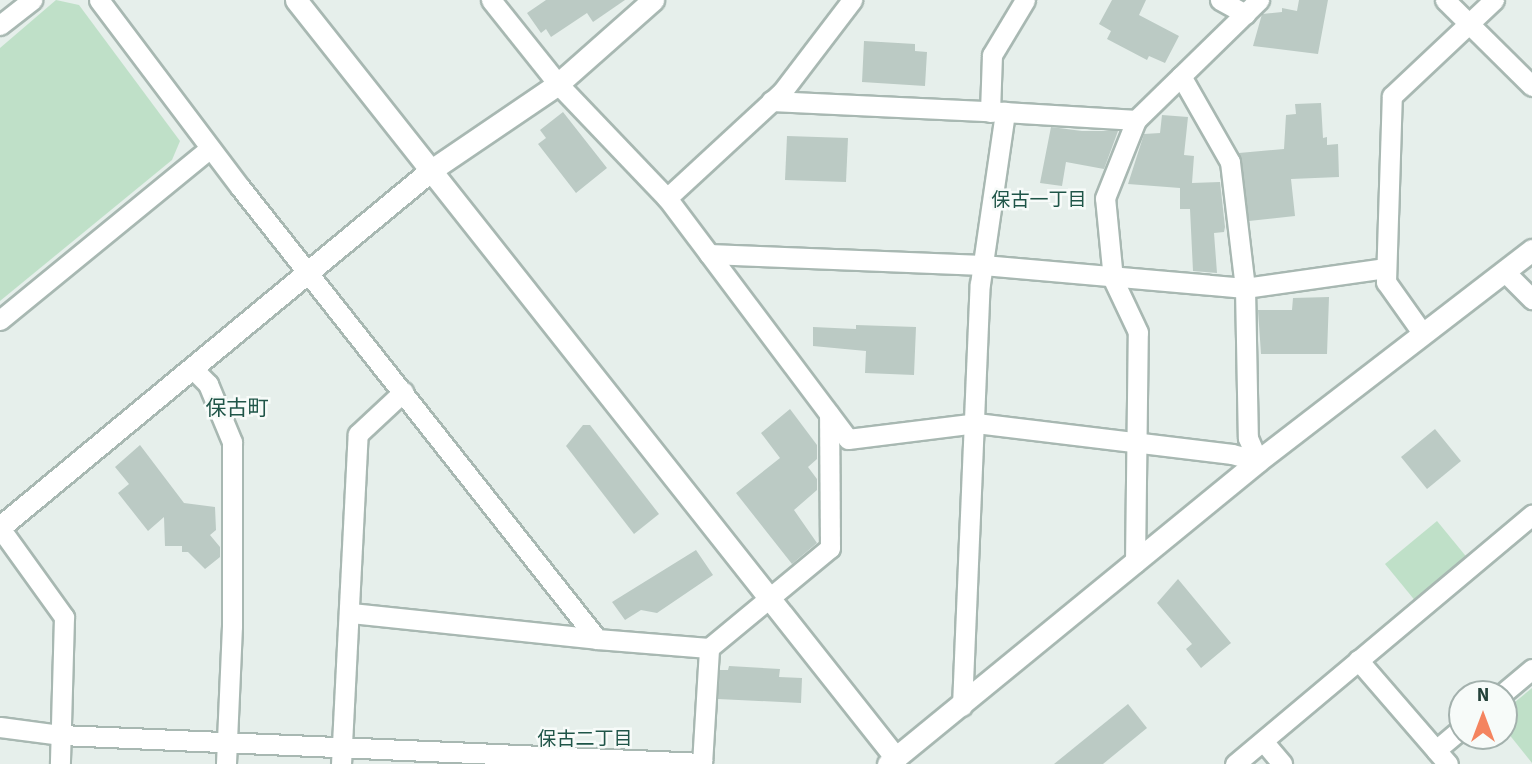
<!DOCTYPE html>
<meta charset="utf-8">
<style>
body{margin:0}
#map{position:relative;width:1532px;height:764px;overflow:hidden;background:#e6efeb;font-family:"Source Sans 3","Noto Sans JP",sans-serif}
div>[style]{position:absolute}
.green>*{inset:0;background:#bfe0c8}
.building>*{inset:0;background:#bbcac4}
.roads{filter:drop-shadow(2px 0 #a8b8b2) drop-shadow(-2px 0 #a8b8b2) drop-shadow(0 2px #a8b8b2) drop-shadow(0 -2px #a8b8b2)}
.minor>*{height:19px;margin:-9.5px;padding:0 9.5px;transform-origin:9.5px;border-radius:9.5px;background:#fff}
.tertiary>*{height:21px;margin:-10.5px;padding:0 10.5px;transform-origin:10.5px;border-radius:10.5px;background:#fff}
span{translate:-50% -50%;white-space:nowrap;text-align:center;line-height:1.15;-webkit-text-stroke:5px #f7fbf9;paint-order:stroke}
.neighbourhood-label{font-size:19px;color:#1f5548}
.quarter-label{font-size:21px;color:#1f5548}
.north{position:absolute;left:1448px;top:680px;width:70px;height:70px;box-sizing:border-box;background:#f7fbf9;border:2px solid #a3b1ad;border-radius:50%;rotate:0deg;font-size:19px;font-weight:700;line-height:28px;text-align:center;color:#24423a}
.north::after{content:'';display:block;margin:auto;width:24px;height:32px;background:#f4845f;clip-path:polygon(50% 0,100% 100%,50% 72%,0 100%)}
</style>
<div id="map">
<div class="green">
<div style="clip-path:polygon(56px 0,79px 5px,180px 141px,172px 160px,0 301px,0 48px)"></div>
<div style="clip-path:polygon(1437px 521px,1469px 560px,1417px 603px,1385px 564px)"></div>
<div style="clip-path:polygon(1532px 688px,1532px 763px,1504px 728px,1504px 711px)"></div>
</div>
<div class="building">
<div style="clip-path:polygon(546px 0,625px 0,593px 22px,587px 13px,551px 37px,546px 29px,541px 33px,527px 13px)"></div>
<div style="clip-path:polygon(1112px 0,1146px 0,1139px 15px,1179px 36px,1165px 63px,1149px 56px,1147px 60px,1107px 39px,1111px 31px,1099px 24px)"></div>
<div style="clip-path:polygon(1299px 0,1328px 0,1318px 54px,1253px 46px,1262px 14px,1282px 12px,1282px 8px,1297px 11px)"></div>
<div style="clip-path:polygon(864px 41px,915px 44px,915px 51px,927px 52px,925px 86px,862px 82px)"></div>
<div style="clip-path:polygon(1321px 103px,1323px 138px,1327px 137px,1327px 145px,1338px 144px,1339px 177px,1291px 179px,1295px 216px,1249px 221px,1239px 153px,1284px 149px,1286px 115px,1296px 114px,1295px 104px)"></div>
<div style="clip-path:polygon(563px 112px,607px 168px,576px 193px,538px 144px,546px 138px,540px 130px)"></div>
<div style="clip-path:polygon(1162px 115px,1188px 117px,1184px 155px,1194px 156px,1192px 183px,1220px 182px,1225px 227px,1224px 232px,1214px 233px,1217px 273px,1193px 271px,1190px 209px,1180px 209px,1180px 188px,1128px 184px,1144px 134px,1160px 133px)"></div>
<div style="clip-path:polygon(1051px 127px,1082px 131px,1118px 131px,1104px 169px,1066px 162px,1062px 186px,1040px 183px)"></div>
<div style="clip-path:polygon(787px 136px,848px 138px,846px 182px,785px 180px)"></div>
<div style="clip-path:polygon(1329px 297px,1327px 354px,1261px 354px,1258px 310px,1292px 310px,1293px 298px)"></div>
<div style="clip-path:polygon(856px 325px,916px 327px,914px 375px,865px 373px,866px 351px,813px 346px,813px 327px,856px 329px)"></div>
<div style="clip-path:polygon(790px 409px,817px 445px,817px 459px,808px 467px,817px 479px,817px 490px,794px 510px,817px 543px,792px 564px,736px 493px,780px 458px,761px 433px)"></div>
<div style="clip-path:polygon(583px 425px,590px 425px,659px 514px,634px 534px,566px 446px)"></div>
<div style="clip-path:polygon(1435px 429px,1461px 461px,1427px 489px,1401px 457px)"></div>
<div style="clip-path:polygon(140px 445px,184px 503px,215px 507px,216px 530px,210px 535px,220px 547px,220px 557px,205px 569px,188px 552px,182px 552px,182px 546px,165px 546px,164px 517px,148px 531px,118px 493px,129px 484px,115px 467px)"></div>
<div style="clip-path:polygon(696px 550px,713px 575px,657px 613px,641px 610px,625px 620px,612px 602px)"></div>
<div style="clip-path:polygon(1178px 579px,1231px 643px,1201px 668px,1186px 649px,1192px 644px,1157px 603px)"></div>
<div style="clip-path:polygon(729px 666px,780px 669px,779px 677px,802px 678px,801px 703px,718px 699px,720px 670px,728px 670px)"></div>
<div style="clip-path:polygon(1128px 704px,1147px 728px,1103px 764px,1054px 764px)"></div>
</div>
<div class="roads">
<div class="minor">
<div style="left:99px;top:0;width:234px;rotate:53deg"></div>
<div style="left:240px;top:187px;width:576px;rotate:51.7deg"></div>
<div style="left:597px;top:639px;width:112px;rotate:4.6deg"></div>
<div style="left:709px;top:648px;width:157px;rotate:-39.6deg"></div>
<div style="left:830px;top:548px;width:134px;rotate:-90.4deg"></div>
<div style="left:491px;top:0;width:107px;rotate:51.4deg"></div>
<div style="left:558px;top:84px;width:158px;rotate:46.3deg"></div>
<div style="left:667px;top:198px;width:301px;rotate:53.1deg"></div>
<div style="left:848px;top:439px;width:129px;rotate:-7.1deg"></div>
<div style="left:976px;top:423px;width:258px;rotate:6.9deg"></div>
<div style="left:1232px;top:454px;width:27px;rotate:15deg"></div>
<div style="left:1220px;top:0;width:29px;rotate:29deg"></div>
<div style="left:1445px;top:0;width:122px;rotate:44.7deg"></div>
<div style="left:0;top:25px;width:41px;rotate:-38deg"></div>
<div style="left:1181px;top:76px;width:99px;rotate:60.3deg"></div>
<div style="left:1230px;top:162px;width:127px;rotate:83.2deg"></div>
<div style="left:1245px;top:288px;width:150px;rotate:88.9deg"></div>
<div style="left:1248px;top:438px;width:25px;rotate:67deg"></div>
<div style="left:771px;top:101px;width:234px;rotate:2.7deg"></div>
<div style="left:990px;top:112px;width:57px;rotate:-88deg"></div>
<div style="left:992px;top:55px;width:64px;rotate:-59deg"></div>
<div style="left:667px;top:198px;width:156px;rotate:-42.7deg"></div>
<div style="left:782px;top:92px;width:116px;rotate:-52.7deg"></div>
<div style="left:709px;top:254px;width:274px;rotate:2.3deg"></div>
<div style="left:983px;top:265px;width:263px;rotate:5deg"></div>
<div style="left:1245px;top:288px;width:142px;rotate:-8.1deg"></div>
<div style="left:1506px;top:273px;width:37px;rotate:45deg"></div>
<div style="left:0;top:320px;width:271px;rotate:-39.3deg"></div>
<div style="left:1423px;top:334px;width:64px;rotate:-125.4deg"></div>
<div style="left:1386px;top:282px;width:186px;rotate:-88.2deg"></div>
<div style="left:1392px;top:96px;width:140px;rotate:-43.3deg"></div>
<div style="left:192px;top:368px;width:23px;rotate:45deg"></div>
<div style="left:208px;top:384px;width:63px;rotate:67.5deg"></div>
<div style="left:232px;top:442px;width:184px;rotate:90deg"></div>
<div style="left:232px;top:626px;width:138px;rotate:92.5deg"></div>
<div style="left:0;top:528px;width:110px;rotate:54.3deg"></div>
<div style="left:64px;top:617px;width:147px;rotate:91.6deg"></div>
<div style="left:1135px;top:563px;width:231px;rotate:-89.3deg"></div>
<div style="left:1138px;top:332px;width:59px;rotate:-115.3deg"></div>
<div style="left:1113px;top:279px;width:81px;rotate:-95.6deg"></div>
<div style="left:1105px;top:198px;width:84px;rotate:-68.3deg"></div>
<div style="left:351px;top:613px;width:247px;rotate:6deg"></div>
<div style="left:1358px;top:660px;width:119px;rotate:49.1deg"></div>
<div style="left:1502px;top:694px;width:39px;rotate:-40deg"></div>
<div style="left:962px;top:706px;width:422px;rotate:-87.6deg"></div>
<div style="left:980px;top:284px;width:174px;rotate:-81.7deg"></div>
<div style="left:1005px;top:112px;width:131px;rotate:3.5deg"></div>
<div style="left:1136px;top:120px;width:172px;rotate:-44.3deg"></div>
<div style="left:0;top:727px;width:62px;rotate:7.5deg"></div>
<div style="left:61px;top:735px;width:642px;rotate:2.5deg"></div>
<div style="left:1263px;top:741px;width:30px;rotate:50deg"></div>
<div style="left:341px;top:764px;width:330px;rotate:-87.1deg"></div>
<div style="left:358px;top:434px;width:62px;rotate:-43deg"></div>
<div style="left:702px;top:764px;width:116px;rotate:-86.5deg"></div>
<div style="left:1235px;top:764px;width:388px;rotate:-40deg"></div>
<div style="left:1448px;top:764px;width:18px;rotate:-131deg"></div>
<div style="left:1436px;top:750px;width:34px;rotate:-40deg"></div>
</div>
<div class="tertiary">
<div style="left:296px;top:0;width:967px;rotate:51.64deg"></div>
<div style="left:0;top:527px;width:558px;rotate:-39.62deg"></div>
<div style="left:430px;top:171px;width:155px;rotate:-34.2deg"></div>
<div style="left:558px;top:84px;width:127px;rotate:-41.5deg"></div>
<div style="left:888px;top:764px;width:478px;rotate:-39.3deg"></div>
<div style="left:1258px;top:461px;width:346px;rotate:-37.6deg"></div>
</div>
</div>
<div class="neighbourhood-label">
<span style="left:1039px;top:201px">保古一丁目</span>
<span style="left:585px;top:740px">保古二丁目</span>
</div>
<div class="quarter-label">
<span style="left:237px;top:408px">保古町</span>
</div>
<div class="north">N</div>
</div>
